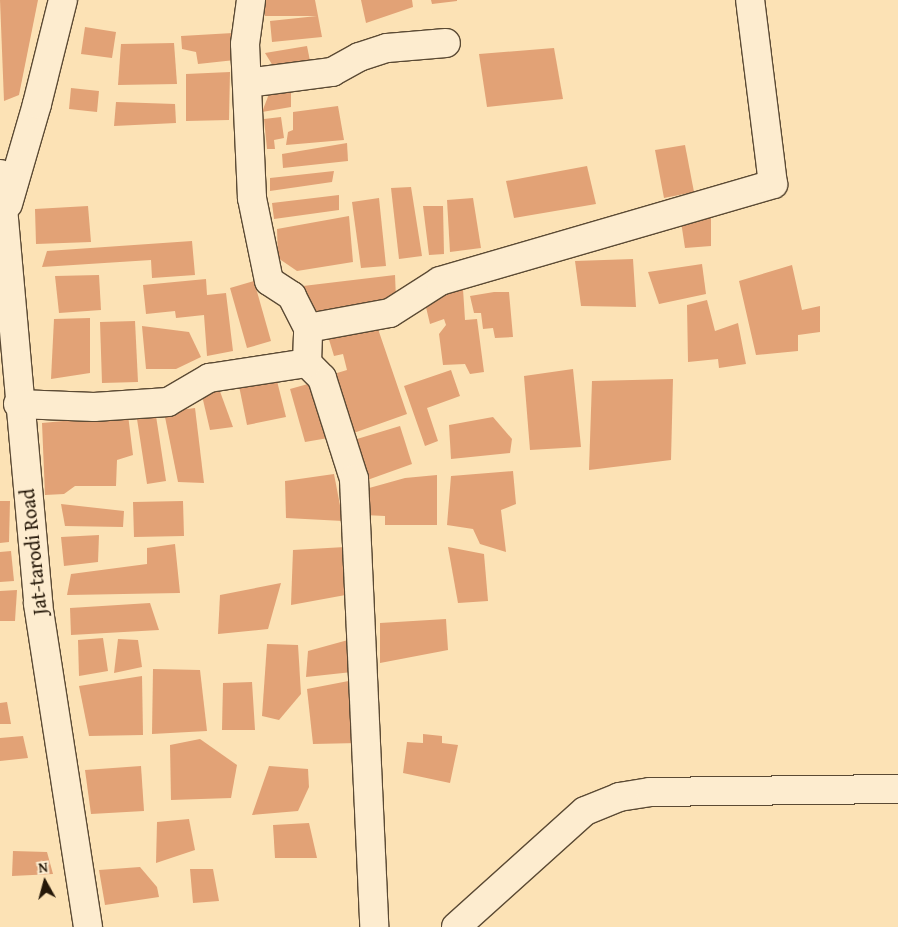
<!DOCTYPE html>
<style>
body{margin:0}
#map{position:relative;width:898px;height:927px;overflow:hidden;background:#fce2b5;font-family:"Gentium Book Plus",serif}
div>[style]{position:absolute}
.building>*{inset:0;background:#e2a276}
.roads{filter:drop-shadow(1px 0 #5b4a34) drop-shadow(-1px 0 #5b4a34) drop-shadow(0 1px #5b4a34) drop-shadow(0 -1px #5b4a34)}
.minor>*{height:28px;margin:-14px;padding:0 14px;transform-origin:14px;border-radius:14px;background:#fdeccf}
span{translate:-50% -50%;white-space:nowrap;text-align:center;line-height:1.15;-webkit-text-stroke:5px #fdeccf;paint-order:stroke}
.street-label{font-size:20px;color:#251809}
.north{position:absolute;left:20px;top:857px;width:50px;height:50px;-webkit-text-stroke:4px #fdeccf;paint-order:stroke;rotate:353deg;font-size:14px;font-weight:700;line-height:20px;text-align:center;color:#251809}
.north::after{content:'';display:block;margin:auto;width:18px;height:22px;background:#251809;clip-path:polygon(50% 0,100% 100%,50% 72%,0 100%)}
</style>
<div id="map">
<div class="building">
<div style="clip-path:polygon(0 0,38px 0,19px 95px,4px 101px)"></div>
<div style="clip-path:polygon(263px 0,315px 0,322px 37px,272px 42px,270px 21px,317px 16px,265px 16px)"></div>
<div style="clip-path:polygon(361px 0,412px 0,413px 7px,366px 23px)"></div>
<div style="clip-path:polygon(431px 0,457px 0,457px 1px,432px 4px)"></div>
<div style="clip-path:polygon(85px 27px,116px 32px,112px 58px,81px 54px)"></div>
<div style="clip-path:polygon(233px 33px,235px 60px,198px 64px,196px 52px,182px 49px,181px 36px)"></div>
<div style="clip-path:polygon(174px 43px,177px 84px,118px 85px,121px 44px)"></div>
<div style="clip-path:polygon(307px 46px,310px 61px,273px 66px,265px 53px)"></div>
<div style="clip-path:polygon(554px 48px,563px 99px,487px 107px,479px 54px)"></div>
<div style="clip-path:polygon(230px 72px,229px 120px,186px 121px,186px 74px)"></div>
<div style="clip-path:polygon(71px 88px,99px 91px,97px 112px,69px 109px)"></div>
<div style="clip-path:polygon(291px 92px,291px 107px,262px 112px,269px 94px)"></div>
<div style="clip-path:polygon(116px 102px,175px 104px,176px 123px,114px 126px)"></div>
<div style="clip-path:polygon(338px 106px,344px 140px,286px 145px,288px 132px,293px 130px,293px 112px)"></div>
<div style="clip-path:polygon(281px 117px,284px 138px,274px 140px,275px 149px,267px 149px,264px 119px)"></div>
<div style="clip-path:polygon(347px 143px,348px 161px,283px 168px,282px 154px)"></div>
<div style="clip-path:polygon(685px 145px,694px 192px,664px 198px,655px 150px)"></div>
<div style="clip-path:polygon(587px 166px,596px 204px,514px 218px,506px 181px)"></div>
<div style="clip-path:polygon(334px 171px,332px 182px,270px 191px,270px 178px)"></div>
<div style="clip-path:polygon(411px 187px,422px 256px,399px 259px,391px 188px)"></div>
<div style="clip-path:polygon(339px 195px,339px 210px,274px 219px,272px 203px)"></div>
<div style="clip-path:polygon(379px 198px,386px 266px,361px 268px,352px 202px)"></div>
<div style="clip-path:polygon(473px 198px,481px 248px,450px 252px,447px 200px)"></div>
<div style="clip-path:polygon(88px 206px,91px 242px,36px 244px,35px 209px)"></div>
<div style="clip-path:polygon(423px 206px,443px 206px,444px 254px,429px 255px)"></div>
<div style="clip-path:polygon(711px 210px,711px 246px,685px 248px,680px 215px)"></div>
<div style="clip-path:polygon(349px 216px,353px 262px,297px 271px,278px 258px,277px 229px)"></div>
<div style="clip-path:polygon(192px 241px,195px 275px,152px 278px,151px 260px,42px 267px,47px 251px)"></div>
<div style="clip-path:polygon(633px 259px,636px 307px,581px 306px,575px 261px)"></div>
<div style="clip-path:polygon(702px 264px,706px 294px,659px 304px,648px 272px)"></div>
<div style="clip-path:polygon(792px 265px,802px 310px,820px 306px,820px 332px,798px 335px,798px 351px,756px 355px,739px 281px)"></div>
<div style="clip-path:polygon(99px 275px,101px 310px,59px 313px,55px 276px)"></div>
<div style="clip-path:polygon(395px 275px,396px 299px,309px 315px,303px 286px)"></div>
<div style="clip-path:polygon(206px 279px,207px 295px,226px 293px,233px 351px,207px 356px,204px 315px,176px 318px,175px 311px,146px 314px,143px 285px)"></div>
<div style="clip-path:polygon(254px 281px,271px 341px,247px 348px,230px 288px)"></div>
<div style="clip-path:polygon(463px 289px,465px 320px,477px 319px,484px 372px,470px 374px,465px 364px,443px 365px,439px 334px,446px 325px,444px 319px,430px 324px,425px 303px,437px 300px,436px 295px)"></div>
<div style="clip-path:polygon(494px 292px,509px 292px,513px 337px,495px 338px,493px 328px,483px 329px,481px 313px,474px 313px,470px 296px)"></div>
<div style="clip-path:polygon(707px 300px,715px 331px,738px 323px,746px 364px,719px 368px,718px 359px,688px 362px,687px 305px)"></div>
<div style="clip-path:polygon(90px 318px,90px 373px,51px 379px,54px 319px)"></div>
<div style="clip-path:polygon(135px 321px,138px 382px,102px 383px,100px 322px)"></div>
<div style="clip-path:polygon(376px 323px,407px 414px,348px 435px,327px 376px,347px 370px,343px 354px,334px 356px,327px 333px)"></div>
<div style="clip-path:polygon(142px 326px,189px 332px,201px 357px,176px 369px,146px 369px)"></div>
<div style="clip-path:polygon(573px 369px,581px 447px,530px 450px,524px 376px)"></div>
<div style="clip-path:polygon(451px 370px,460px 396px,427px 408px,438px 441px,425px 446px,404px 386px)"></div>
<div style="clip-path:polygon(673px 379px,671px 460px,589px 470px,592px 381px)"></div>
<div style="clip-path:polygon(277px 381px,286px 417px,247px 425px,239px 386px)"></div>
<div style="clip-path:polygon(315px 382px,334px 437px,305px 442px,290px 389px)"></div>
<div style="clip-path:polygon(218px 386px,233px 427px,210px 430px,200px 387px)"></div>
<div style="clip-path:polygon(195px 408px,204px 483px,178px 482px,164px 412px)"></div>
<div style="clip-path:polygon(128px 415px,133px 455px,117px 460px,116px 486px,75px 486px,64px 494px,45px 495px,42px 423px)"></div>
<div style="clip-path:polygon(156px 416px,166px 481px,147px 484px,137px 419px)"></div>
<div style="clip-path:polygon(493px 417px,512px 439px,510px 453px,451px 459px,449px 425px)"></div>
<div style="clip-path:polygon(400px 426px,412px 464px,359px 483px,347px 442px)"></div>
<div style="clip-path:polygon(513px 471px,516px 504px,501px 510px,506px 552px,480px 544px,473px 529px,447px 525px,451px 476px)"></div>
<div style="clip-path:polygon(334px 474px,343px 521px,286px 518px,285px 481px)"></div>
<div style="clip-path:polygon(437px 475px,437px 525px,385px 525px,385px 516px,364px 515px,362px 490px,405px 478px)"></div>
<div style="clip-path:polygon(0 501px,10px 501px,9px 542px,0 543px)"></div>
<div style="clip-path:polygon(183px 501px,184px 536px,134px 537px,133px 502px)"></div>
<div style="clip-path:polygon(61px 504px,124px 511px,123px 527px,65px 526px)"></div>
<div style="clip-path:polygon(99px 535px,98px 562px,64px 566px,61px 537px)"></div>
<div style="clip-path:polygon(175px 544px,180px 593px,67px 595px,71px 574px,147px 564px,147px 548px)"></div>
<div style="clip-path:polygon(345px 547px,351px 594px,291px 605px,293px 550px)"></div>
<div style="clip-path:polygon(448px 547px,484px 554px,488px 601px,458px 603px)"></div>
<div style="clip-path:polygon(11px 551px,14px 581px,0 582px,0 552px)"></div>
<div style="clip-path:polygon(281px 583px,268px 629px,218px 634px,220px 595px)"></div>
<div style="clip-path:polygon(17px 590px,15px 621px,0 621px,0 591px)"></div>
<div style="clip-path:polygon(150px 603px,159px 630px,71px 635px,70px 608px)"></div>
<div style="clip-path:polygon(446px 619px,448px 650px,380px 663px,380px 623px)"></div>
<div style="clip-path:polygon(103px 638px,108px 671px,79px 676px,78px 640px)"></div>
<div style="clip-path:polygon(118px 639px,138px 640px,142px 667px,114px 673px)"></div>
<div style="clip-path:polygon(348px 640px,352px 672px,306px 677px,308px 651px)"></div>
<div style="clip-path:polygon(267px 644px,298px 645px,301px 694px,279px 720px,262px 716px)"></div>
<div style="clip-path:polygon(153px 669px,200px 670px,207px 731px,152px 734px)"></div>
<div style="clip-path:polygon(142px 676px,143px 735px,89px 736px,79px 686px)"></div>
<div style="clip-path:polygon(359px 679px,358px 743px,313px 744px,307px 689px)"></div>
<div style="clip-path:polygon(252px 682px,255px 730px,222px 730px,223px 683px)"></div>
<div style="clip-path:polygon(7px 702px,11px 724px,0 724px,0 703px)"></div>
<div style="clip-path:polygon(423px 734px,442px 736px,442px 743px,458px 745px,450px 783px,403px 773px,407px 742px,423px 743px)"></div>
<div style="clip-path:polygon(23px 736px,28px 758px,0 761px,0 738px)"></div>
<div style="clip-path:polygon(200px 739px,237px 765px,231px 798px,171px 800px,170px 745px)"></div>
<div style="clip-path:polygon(141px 766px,144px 811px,91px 814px,85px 770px)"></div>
<div style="clip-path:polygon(269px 766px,308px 769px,309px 787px,298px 811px,252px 815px)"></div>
<div style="clip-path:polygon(189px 819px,195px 850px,156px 863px,157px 822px)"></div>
<div style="clip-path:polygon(309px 823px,317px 858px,275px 858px,273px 825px)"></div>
<div style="clip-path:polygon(13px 851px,47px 852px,53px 874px,12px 876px)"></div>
<div style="clip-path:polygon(140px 867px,157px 887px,159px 897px,105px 905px,99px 870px)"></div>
<div style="clip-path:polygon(190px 869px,213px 869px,219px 901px,193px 903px)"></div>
</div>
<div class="roads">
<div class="minor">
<div style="left:247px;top:83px;width:86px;rotate:-7.4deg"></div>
<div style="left:332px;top:72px;width:31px;rotate:-29deg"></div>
<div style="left:359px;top:57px;width:29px;rotate:-18deg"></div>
<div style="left:387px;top:48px;width:59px;rotate:-4.8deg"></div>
<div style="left:0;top:174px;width:432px;rotate:84.9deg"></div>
<div style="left:38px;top:604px;width:327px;rotate:81.2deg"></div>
<div style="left:8px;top:204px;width:104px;rotate:-73.8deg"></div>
<div style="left:37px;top:104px;width:107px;rotate:-76deg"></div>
<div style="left:308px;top:328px;width:83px;rotate:-10.4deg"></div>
<div style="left:390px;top:313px;width:59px;rotate:-32.6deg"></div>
<div style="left:440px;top:281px;width:347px;rotate:-16.2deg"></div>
<div style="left:773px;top:184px;width:185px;rotate:-97.1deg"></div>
<div style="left:307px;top:363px;width:21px;rotate:45deg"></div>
<div style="left:322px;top:378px;width:106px;rotate:72.4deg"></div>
<div style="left:354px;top:479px;width:448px;rotate:87.4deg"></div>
<div style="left:18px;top:404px;width:76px;rotate:2.3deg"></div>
<div style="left:94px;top:407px;width:74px;rotate:-3.9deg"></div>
<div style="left:168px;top:402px;width:48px;rotate:-30.3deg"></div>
<div style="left:209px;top:378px;width:99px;rotate:-8.7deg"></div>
<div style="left:307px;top:363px;width:35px;rotate:-88deg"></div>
<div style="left:308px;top:328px;width:36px;rotate:-117deg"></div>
<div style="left:292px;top:296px;width:27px;rotate:-147deg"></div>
<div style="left:269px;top:281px;width:85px;rotate:-101.6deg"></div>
<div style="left:252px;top:198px;width:154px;rotate:-92.6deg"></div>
<div style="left:245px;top:44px;width:44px;rotate:-82.2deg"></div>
<div style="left:456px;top:927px;width:173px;rotate:-42deg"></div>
<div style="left:585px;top:811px;width:37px;rotate:-22deg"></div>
<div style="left:619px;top:797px;width:31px;rotate:-9deg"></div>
<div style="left:650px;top:792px;width:248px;rotate:-0.7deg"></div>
</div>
</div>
<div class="street-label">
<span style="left:33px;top:552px;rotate:-96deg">Jat-tarodi Road</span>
</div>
<div class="north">N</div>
</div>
